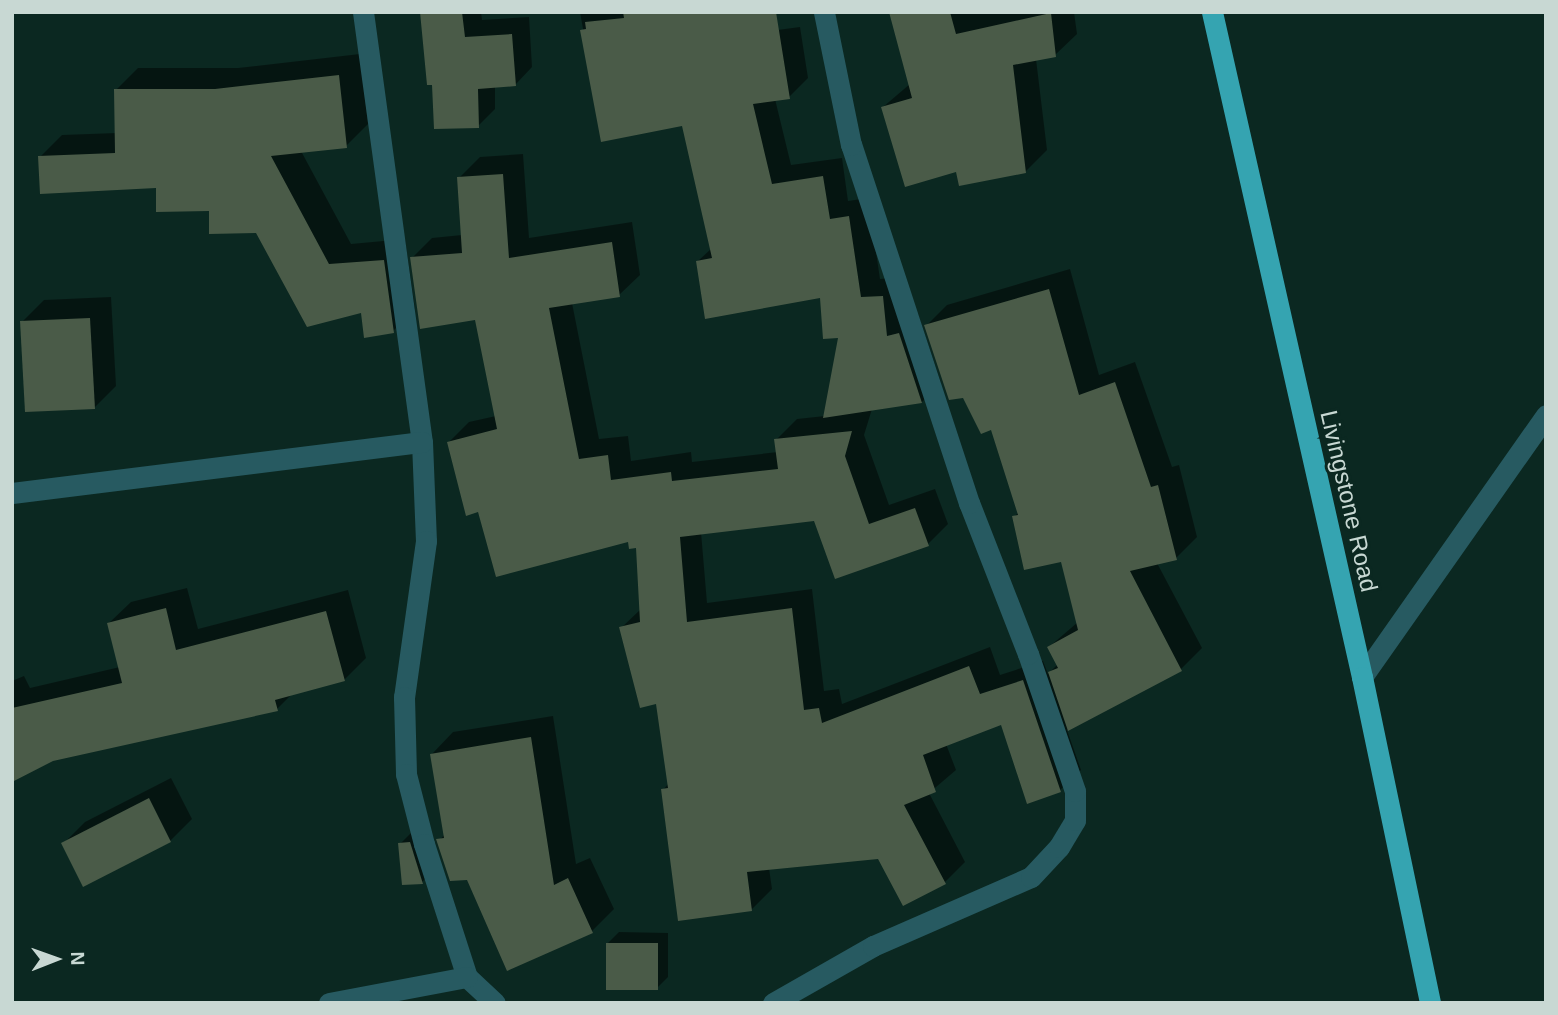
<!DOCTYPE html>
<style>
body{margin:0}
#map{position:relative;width:1558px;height:1015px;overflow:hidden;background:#0b2821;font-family:Arial,sans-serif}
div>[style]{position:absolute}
.shadow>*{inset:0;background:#0007}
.building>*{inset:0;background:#4a5b48}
.minor>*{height:21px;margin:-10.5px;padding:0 10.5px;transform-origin:10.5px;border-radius:10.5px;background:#275a61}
.highway>*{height:21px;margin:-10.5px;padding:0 10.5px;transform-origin:10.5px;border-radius:10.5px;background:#35a4b1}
span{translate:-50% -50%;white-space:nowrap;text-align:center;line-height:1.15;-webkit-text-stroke:6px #0b2821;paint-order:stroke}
.street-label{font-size:24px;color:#c8d8d3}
.frame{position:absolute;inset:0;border:14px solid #c8d8d3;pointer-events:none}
.north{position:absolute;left:21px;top:924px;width:70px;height:70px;-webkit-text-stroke:5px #0b2821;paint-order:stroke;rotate:89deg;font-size:19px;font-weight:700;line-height:28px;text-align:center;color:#c8d8d3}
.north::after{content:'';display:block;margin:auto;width:24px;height:32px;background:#c8d8d3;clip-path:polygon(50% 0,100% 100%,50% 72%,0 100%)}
</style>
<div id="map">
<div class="shadow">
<div style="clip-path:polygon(422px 12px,481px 12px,482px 20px,529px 17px,532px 67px,515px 85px,495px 86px,495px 109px,478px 126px,434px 83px)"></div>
<div style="clip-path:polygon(580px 12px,767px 12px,770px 31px,800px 27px,808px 78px,789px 97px,775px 99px,791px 165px,842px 158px,848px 201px,868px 198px,880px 279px,902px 277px,906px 318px,918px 314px,941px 383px,922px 402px,872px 409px,864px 435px,889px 505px,935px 489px,948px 524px,928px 544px,816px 519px,701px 532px,707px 603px,812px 589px,824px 691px,839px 689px,842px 704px,990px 647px,1000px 675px,1043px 661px,1048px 674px,1058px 664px,1049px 647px,1078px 622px,1062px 560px,1014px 517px,1019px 512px,992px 427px,926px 326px,947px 305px,1070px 269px,1099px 375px,1135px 362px,1172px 467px,1179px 465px,1197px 537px,1176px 558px,1157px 563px,1202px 648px,1181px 669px,1067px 730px,1081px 770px,1060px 790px,1028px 801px,1002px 723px,946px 744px,956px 770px,929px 793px,965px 862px,945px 882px,904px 904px,879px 858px,769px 868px,772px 889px,752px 909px,663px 790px,669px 783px,657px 701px,621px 628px,641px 609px,637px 546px,629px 540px,480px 510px,448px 443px,469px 422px,496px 416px,476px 318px,412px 258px,432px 238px,462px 235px,459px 178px,480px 157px,523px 154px,529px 238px,632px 222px,640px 275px,619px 295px,572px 303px,599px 439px,628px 436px,631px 461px,691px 452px,692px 462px,778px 452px,776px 440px,797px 419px,825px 416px,840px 336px,822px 296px,698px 261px,712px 248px,683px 124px,603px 140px)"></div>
<div style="clip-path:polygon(891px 12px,1074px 12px,1077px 34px,1055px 55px,1036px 59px,1047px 150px,1025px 172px,958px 170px,883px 107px,910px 84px)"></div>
<div style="clip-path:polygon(360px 54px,368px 124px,346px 146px,301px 151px,351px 244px,405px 239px,415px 309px,393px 331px,257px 231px,157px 186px,40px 157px,62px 135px,117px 133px,116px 90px,138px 68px,238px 68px)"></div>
<div style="clip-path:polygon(111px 297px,116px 386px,94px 408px,22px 322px,44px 300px)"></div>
<div style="clip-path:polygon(187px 588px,198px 629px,348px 590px,366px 658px,344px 680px,293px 693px,277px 709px,53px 760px,12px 780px,12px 681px,24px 676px,30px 688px,120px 667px,109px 623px,131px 602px)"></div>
<div style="clip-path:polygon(553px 716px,576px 864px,590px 858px,614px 909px,592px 931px,468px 878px,439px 841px,445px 834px,432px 754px,453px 732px)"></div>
<div style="clip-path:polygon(171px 778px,192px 819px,170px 841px,63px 844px,85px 822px)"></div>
<div style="clip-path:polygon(411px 833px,433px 871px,422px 882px,400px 844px)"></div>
<div style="clip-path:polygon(619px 932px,668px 933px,668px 977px,657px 988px,608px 943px)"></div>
</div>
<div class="building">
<div style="clip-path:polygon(420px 12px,462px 12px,465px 37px,512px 34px,516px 86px,478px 89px,479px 128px,434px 129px,432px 85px,427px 85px)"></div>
<div style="clip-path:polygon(623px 12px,776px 12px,790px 99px,753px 104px,772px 184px,823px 176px,830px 219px,849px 216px,861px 297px,883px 296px,887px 336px,899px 333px,922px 403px,823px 418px,838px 338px,823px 339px,820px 298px,705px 319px,696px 261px,712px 258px,682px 126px,601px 142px,580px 30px,586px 29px,585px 22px,624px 18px)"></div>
<div style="clip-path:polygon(889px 12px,950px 12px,956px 34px,1051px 13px,1056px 57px,1013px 65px,1026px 173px,959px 186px,956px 172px,905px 187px,881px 107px,912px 98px)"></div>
<div style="clip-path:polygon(339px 75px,347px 148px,271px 156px,329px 264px,384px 260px,394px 333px,364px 338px,361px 313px,307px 327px,256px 233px,209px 234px,209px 211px,156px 212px,156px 188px,40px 194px,38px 156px,115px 153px,114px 89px,215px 89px)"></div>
<div style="clip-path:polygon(503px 174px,509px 258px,612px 242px,620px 297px,549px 308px,579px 459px,608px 455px,611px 480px,671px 472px,672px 481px,778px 469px,774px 439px,852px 431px,845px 456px,869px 524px,915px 508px,929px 546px,835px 579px,814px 521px,680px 537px,687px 622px,792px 608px,804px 710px,819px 708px,822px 723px,969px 666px,980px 694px,1023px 680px,1061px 792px,1027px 804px,1001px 725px,923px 755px,936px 792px,904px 805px,946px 884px,903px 906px,878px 859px,747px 872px,752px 911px,678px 921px,661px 789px,668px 788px,656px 704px,640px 708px,619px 627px,640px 622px,636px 548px,629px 549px,628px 542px,496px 577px,478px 512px,466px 516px,447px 442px,497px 429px,475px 320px,420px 329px,410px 257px,462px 253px,457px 177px)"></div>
<div style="clip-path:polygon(1049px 289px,1079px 395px,1115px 382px,1151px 487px,1158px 485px,1177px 560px,1130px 571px,1182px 671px,1068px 731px,1048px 672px,1058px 668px,1047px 647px,1078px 630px,1061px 562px,1024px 570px,1012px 516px,1018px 515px,991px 430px,981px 434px,963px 398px,949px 400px,924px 325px)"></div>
<div style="clip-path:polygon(90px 318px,95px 409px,25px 412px,20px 321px)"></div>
<div style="clip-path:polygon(166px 608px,176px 650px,326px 611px,345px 681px,275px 700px,278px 711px,53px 761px,12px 782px,12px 708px,122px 683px,107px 623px)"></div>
<div style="clip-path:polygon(531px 737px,554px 885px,568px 878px,593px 933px,507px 971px,467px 880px,450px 881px,436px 839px,444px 838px,430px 754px)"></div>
<div style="clip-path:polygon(149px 798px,171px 842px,83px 887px,61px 843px)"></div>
<div style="clip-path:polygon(410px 842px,423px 884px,402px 885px,398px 843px)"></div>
<div style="clip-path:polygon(606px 943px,658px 943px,658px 990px,606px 990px)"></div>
</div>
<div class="minor">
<div style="left:363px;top:12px;width:434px;rotate:82.2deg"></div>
<div style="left:422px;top:442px;width:99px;rotate:87.7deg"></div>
<div style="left:426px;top:541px;width:158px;rotate:98deg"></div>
<div style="left:404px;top:697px;width:77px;rotate:88.5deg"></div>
<div style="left:406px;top:774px;width:72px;rotate:75.6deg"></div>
<div style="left:424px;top:844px;width:140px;rotate:72.1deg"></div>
<div style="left:467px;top:977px;width:38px;rotate:43deg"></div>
<div style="left:12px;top:493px;width:413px;rotate:-7.1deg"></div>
<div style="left:1362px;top:677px;width:320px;rotate:-54.9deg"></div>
<div style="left:329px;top:1003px;width:140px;rotate:-10.7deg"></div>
<div style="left:773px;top:1003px;width:115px;rotate:-29.7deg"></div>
<div style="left:873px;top:946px;width:172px;rotate:-23.6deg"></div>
<div style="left:1031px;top:877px;width:41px;rotate:-47deg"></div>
<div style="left:1059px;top:847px;width:31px;rotate:-59deg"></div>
<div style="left:1075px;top:820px;width:29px;rotate:-90deg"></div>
<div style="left:1075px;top:791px;width:145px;rotate:-108.9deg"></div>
<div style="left:1028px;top:654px;width:162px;rotate:-111.3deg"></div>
<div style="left:969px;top:503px;width:377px;rotate:-108.2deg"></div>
<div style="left:851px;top:145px;width:136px;rotate:-101.5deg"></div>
</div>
<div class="highway">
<div style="left:1212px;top:12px;width:682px;rotate:77.29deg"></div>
<div style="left:1362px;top:677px;width:333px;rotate:78.2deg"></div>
</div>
<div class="street-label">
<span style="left:1349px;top:501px;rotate:77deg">Livingstone Road</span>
</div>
<div class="frame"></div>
<div class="north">N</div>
</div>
